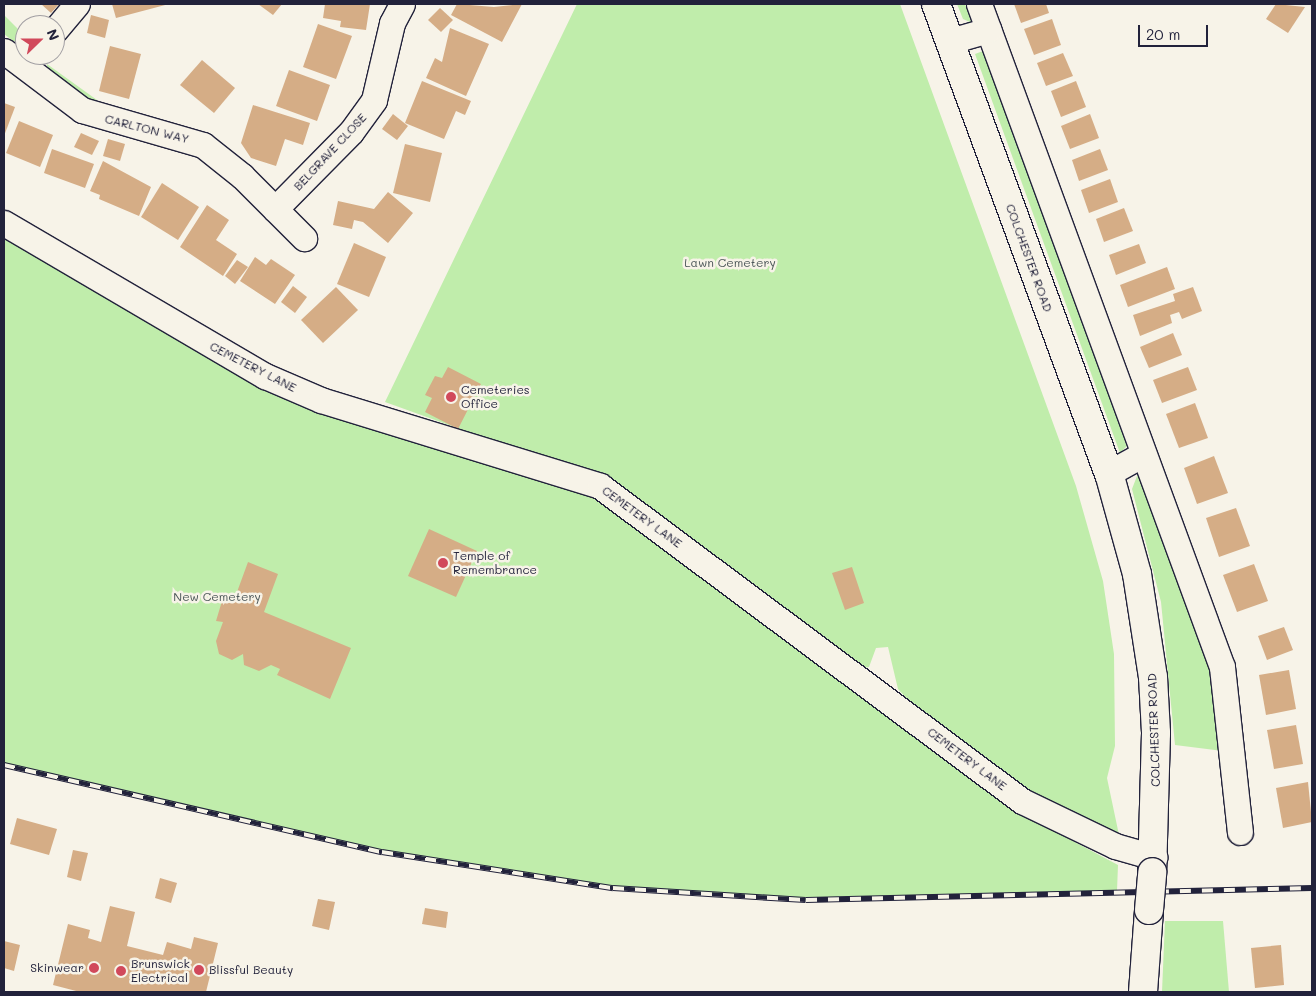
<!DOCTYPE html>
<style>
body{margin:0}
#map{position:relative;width:1316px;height:996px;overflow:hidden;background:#f7f3e8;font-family:Mali,sans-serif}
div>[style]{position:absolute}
.green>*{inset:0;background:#c0edab}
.building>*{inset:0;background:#d5ad86}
.roads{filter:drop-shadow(1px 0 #22223b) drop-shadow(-1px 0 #22223b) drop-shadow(0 1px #22223b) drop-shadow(0 -1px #22223b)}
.minor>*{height:25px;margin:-12.5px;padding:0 12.5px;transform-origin:12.5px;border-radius:12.5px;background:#f7f3e8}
.primary>*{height:28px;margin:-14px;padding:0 14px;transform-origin:14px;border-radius:14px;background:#f7f3e8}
.rail>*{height:5.5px;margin-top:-2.75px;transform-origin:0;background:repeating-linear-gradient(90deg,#f7f3e8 0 11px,#22223b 0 22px);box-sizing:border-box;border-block:1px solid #22223b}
.bridges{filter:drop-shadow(1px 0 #22223b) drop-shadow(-1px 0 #22223b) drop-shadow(0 1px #22223b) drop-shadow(0 -1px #22223b)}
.primary-bridge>*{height:28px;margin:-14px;padding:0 14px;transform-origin:14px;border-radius:14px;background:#f7f3e8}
.dots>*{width:14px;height:14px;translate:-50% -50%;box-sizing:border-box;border:2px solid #f7f3e8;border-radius:50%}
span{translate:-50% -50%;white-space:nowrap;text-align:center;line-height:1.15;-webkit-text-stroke:5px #f7f3e8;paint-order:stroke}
.street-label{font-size:12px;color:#22223b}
.park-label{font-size:12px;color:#4a5557}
.poi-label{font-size:12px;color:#22223b}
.left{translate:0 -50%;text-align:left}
.right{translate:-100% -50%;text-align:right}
.frame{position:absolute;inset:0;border:5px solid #22223b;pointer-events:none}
.north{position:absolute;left:15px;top:15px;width:50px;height:50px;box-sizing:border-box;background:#f7f3e8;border:1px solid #a29fa3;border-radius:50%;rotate:68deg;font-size:14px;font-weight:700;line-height:20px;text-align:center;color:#22223b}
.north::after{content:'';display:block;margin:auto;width:18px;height:22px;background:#d1495b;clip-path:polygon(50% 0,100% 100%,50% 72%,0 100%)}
.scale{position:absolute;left:1138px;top:25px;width:70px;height:22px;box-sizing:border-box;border:2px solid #22223b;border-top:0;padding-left:6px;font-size:15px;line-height:18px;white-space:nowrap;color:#22223b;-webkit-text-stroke:4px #f7f3e8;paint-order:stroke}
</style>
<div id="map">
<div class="green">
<div style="clip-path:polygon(577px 4px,900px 4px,1076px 486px,1103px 581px,1114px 654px,1115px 746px,1107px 778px,1119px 835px,1024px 789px,920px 713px,898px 689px,888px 647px,876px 648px,869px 667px,863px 668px,616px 485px,385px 402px)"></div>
<div style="clip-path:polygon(957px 4px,965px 4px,972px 23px,963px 19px)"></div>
<div style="clip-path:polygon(4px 15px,25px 36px,25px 42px,13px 41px,4px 34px)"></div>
<div style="clip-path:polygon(983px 51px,1127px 446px,1120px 453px,975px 54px)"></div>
<div style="clip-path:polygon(47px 64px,97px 100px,95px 104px,47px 70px)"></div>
<div style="clip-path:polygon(4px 238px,237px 371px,594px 497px,1005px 805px,1118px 865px,1117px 891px,806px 900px,613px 888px,382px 852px,4px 765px)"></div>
<div style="clip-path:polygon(1143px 474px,1195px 618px,1218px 704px,1223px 751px,1175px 745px,1161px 602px,1132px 489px,1137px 476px)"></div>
<div style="clip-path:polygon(1165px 921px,1223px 921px,1229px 992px,1162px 992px)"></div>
</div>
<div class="building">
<div style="clip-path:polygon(41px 4px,59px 4px,51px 13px)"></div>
<div style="clip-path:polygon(112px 4px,169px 4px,116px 18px)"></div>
<div style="clip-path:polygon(258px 4px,282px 4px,273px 15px)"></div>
<div style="clip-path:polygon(325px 4px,370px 4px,366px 30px,340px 27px,341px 21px,323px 18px)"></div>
<div style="clip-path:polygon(457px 4px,494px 7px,522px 4px,502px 42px,451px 15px)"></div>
<div style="clip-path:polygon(1014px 4px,1046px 4px,1049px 13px,1021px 23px)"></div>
<div style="clip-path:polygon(1276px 4px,1305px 7px,1288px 33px,1266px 19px)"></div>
<div style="clip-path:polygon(440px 8px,453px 20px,441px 32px,428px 20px)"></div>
<div style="clip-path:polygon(91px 15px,109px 20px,105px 38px,87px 33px)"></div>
<div style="clip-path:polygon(1052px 19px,1061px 45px,1034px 55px,1024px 29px)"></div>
<div style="clip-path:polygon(318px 24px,352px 36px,336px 79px,303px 67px)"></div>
<div style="clip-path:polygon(450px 28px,489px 44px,466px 96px,426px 78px,435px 58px,442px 62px)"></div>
<div style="clip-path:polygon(110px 46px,141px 54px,129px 99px,99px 91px)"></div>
<div style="clip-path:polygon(1063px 53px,1073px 76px,1046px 86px,1037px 63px)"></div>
<div style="clip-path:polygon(202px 60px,235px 88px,214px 113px,180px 85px)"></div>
<div style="clip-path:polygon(289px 70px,330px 85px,317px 121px,276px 106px)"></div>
<div style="clip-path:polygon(422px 81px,471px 101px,465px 115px,456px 111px,444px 139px,405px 123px)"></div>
<div style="clip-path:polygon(1076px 81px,1086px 107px,1061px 117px,1051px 91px)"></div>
<div style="clip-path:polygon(4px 103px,15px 107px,4px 136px)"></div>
<div style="clip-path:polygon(253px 105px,310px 123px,303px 145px,285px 139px,276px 166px,251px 158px,241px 143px)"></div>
<div style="clip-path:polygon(393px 114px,408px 126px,397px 140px,382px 129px)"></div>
<div style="clip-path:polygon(1090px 114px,1099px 138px,1070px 149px,1061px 126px)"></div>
<div style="clip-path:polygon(19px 121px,53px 135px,40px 167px,6px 153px)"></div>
<div style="clip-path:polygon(81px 133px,99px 141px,92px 155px,74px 147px)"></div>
<div style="clip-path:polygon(108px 139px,125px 144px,120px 161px,103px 156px)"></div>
<div style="clip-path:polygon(405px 144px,442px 153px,430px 202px,393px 193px)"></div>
<div style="clip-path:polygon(52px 149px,94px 164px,85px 188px,44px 173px)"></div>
<div style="clip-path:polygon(1100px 149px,1108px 170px,1079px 181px,1072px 160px)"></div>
<div style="clip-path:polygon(103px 161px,151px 187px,139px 216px,99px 199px,100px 195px,90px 191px)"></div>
<div style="clip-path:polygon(1110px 179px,1118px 202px,1089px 213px,1081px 190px)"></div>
<div style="clip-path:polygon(162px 183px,199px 207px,178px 240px,141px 217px)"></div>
<div style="clip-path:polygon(388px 192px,413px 213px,388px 243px,363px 222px,354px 220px,352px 229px,333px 225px,338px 201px,374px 209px)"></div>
<div style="clip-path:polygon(207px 205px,229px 220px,216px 240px,237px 254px,223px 276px,180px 247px)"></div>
<div style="clip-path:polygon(1124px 208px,1133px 231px,1104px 242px,1096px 219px)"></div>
<div style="clip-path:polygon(354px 243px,386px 257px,369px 297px,337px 284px)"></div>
<div style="clip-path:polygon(1139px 244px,1146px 263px,1116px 275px,1109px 255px)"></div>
<div style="clip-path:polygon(255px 257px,266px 265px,271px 259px,295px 275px,275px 304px,240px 281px)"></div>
<div style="clip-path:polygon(237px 260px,248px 267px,235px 284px,225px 276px)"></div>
<div style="clip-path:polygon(1167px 267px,1175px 289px,1128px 307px,1120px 285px)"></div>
<div style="clip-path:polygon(293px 286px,307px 297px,295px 313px,281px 302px)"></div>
<div style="clip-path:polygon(336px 287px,358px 310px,323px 343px,301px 320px)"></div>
<div style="clip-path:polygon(1193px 287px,1202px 311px,1182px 319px,1179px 312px,1170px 315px,1172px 323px,1140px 336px,1133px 315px,1175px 301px,1173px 294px)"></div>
<div style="clip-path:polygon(1173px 333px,1182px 355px,1149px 368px,1140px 347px)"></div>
<div style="clip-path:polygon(448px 367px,481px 384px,458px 429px,425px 412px,432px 398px,425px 395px,435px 376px,442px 378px)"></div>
<div style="clip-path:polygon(1188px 367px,1197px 390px,1162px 403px,1153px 380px)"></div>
<div style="clip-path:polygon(1195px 403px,1208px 438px,1179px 448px,1166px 414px)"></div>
<div style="clip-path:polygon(1214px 456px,1228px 493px,1197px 504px,1184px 468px)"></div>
<div style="clip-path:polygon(1236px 508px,1250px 546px,1219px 557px,1206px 518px)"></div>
<div style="clip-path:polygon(429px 529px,477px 551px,456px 597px,408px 576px)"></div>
<div style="clip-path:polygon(248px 562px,278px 574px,264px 612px,351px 648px,330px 699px,277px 675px,280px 669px,271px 665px,259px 671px,244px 665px,243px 654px,232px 660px,219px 654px,216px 641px,223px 622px,216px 621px,222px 601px,233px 603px)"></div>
<div style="clip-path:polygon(1254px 564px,1268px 601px,1237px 612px,1223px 575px)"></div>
<div style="clip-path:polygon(852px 567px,864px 603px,845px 610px,832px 573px)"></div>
<div style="clip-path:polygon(1284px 627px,1293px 650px,1267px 660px,1258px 636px)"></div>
<div style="clip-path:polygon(1289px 670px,1296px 709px,1266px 715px,1259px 675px)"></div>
<div style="clip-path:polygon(1296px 725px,1303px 764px,1274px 769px,1267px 730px)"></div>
<div style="clip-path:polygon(1308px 782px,1312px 822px,1283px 828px,1276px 788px)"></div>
<div style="clip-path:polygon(17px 818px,57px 829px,49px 855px,10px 844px)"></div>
<div style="clip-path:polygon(73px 850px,88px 853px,81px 881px,67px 877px)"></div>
<div style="clip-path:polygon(160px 878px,177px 883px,171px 903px,155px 898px)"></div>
<div style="clip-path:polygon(318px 899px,335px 902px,329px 930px,312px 926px)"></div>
<div style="clip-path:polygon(110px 906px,135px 912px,127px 946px,163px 955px,167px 942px,191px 949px,194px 937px,218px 943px,206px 992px,80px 992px,53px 985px,68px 924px,90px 930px,88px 938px,101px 942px)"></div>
<div style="clip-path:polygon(425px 908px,448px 912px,446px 928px,422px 924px)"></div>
<div style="clip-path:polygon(4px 941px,20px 945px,14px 971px,4px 968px)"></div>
<div style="clip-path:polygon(1281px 945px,1284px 985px,1255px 988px,1251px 948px)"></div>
</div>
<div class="roads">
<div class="minor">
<div style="left:979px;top:4px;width:706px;rotate:69.87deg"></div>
<div style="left:1222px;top:667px;width:166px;rotate:83.8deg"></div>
<div style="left:55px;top:30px;width:34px;rotate:-50deg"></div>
<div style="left:950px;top:41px;width:40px;rotate:-16deg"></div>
<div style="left:4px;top:51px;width:98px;rotate:37.1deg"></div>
<div style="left:82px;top:110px;width:126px;rotate:16.1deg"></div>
<div style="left:203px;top:145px;width:50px;rotate:38.5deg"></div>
<div style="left:242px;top:176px;width:88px;rotate:45deg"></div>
<div style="left:275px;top:209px;width:108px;rotate:-45.4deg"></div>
<div style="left:351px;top:132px;width:39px;rotate:-54deg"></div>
<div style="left:374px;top:100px;width:79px;rotate:-76.8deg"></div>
<div style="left:392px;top:23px;width:21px;rotate:-62deg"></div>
<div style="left:4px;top:223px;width:303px;rotate:30.4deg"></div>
<div style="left:265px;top:376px;width:61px;rotate:23.2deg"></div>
<div style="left:321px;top:400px;width:292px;rotate:17.1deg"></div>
<div style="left:600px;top:486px;width:527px;rotate:36.74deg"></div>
<div style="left:1022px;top:801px;width:103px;rotate:25.8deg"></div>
<div style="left:1115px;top:846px;width:41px;rotate:15.8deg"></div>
<div style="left:1109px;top:473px;width:39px;rotate:-29deg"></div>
</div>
<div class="primary">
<div style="left:936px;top:4px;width:500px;rotate:69.8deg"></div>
<div style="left:1109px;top:473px;width:105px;rotate:74.5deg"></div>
<div style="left:1137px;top:574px;width:104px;rotate:81.2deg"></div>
<div style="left:1153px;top:677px;width:56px;rotate:86.9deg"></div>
<div style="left:1156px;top:733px;width:139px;rotate:91.6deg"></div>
<div style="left:1143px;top:992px;width:82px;rotate:-85.8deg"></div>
</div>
</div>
<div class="rail">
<div style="left:4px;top:765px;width:388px;rotate:13deg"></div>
<div style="left:382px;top:852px;width:234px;rotate:8.9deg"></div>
<div style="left:613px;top:888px;width:193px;rotate:3.6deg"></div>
<div style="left:806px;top:900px;width:506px;rotate:-1.36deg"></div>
</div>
<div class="bridges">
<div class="primary-bridge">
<div style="left:1149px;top:910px;width:38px;rotate:-85deg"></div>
</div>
</div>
<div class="dots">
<div style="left:451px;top:397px;background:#d1495b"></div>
<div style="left:443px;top:563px;background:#d1495b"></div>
<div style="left:94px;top:968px;background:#d1495b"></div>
<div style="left:199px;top:970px;background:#d1495b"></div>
<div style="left:121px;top:971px;background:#d1495b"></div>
</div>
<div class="street-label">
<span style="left:147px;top:129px;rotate:14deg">CARLTON WAY</span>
<span style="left:330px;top:152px;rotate:-47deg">BELGRAVE CLOSE</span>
<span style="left:1029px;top:258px;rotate:70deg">COLCHESTER ROAD</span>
<span style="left:253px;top:367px;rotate:27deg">CEMETERY LANE</span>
<span style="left:642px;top:517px;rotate:36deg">CEMETERY LANE</span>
<span style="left:1154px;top:730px;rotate:-92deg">COLCHESTER ROAD</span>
<span style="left:967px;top:759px;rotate:37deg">CEMETERY LANE</span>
</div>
<div class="park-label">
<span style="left:730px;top:263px">Lawn Cemetery</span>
<span style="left:217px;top:597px">New Cemetery</span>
</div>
<div class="poi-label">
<span class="left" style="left:461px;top:397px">Cemeteries<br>Office</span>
<span class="left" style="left:453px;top:563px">Temple of<br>Remembrance</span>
<span class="left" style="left:131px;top:971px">Brunswick<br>Electrical</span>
<span class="right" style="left:84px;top:968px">Skinwear</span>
<span class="left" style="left:209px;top:970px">Blissful Beauty</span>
</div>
<div class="frame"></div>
<div class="north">N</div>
<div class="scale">20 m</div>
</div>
